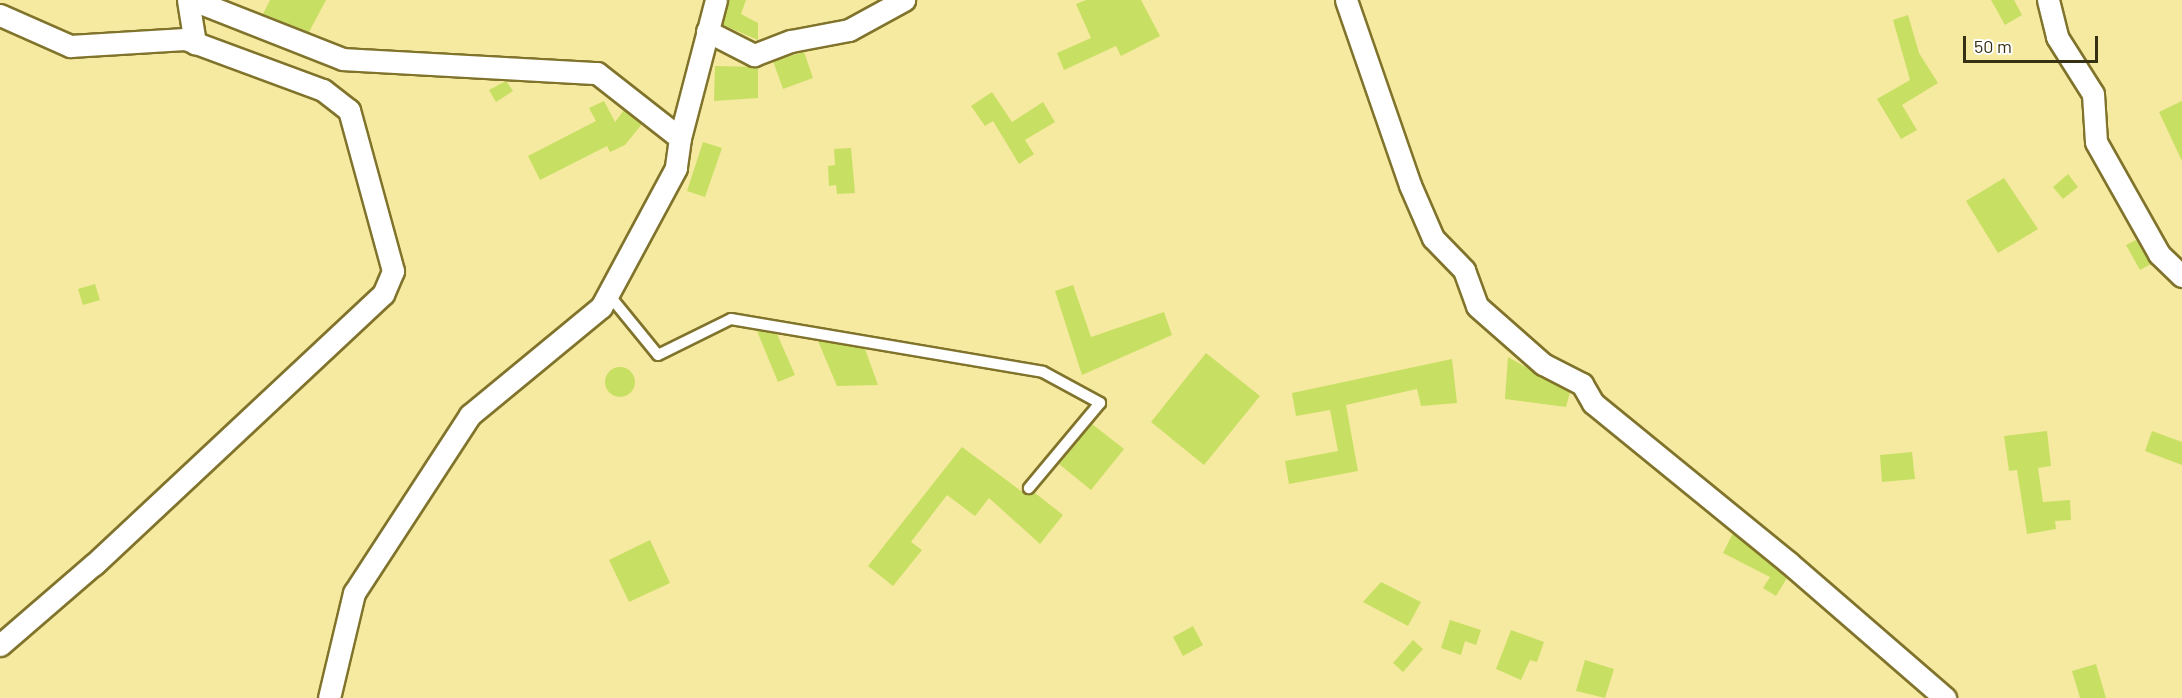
<!DOCTYPE html>
<style>
body{margin:0}
#map{position:relative;width:2182px;height:698px;overflow:hidden;background:#f6e9a0;font-family:Barlow,sans-serif}
div>[style]{position:absolute}
.building>*{inset:0;background:#c7e063}
.round{border-radius:50%}
.roads{filter:drop-shadow(2px 0 #80732b) drop-shadow(-2px 0 #80732b) drop-shadow(0 2px #80732b) drop-shadow(0 -2px #80732b)}
.lane>*{height:10px;margin:-5px;padding:0 5px;transform-origin:5px;border-radius:5px;background:#fff}
.street>*{height:21px;margin:-10.5px;padding:0 10.5px;transform-origin:10.5px;border-radius:10.5px;background:#fff}
span{translate:-50% -50%;white-space:nowrap;text-align:center;line-height:1.15;-webkit-text-stroke:6px #fff;paint-order:stroke}
.scale{position:absolute;left:1963px;top:36px;width:135px;height:27px;box-sizing:border-box;border:3px solid #363113;border-top:0;padding-left:8px;font-size:18px;line-height:21px;white-space:nowrap;color:#363113;-webkit-text-stroke:4px #fff;paint-order:stroke}
</style>
<div id="map">
<div class="building">
<div style="clip-path:polygon(270px 0,326px 0,309px 32px,263px 14px)"></div>
<div style="clip-path:polygon(728px 0,746px 0,741px 14px,758px 23px,758px 40px,723px 25px)"></div>
<div style="clip-path:polygon(1086px 0,1141px 0,1160px 36px,1121px 56px,1116px 46px,1064px 70px,1057px 53px,1091px 38px,1076px 4px)"></div>
<div style="clip-path:polygon(1991px 0,2014px 0,2022px 15px,2005px 25px)"></div>
<div style="clip-path:polygon(1908px 15px,1919px 53px,1938px 83px,1902px 105px,1917px 130px,1901px 139px,1877px 99px,1910px 80px,1893px 20px)"></div>
<div style="clip-path:polygon(804px 52px,813px 78px,783px 89px,773px 61px)"></div>
<div style="clip-path:polygon(715px 66px,758px 67px,758px 98px,714px 101px)"></div>
<div style="clip-path:polygon(506px 81px,513px 91px,496px 102px,489px 90px)"></div>
<div style="clip-path:polygon(992px 92px,1012px 122px,1043px 102px,1055px 122px,1025px 140px,1034px 154px,1019px 164px,993px 121px,985px 126px,971px 106px)"></div>
<div style="clip-path:polygon(604px 101px,615px 122px,624px 110px,642px 124px,625px 145px,610px 152px,607px 146px,540px 180px,528px 156px,596px 121px,589px 108px)"></div>
<div style="clip-path:polygon(2182px 101px,2182px 161px,2159px 112px)"></div>
<div style="clip-path:polygon(703px 142px,722px 148px,705px 197px,687px 191px)"></div>
<div style="clip-path:polygon(851px 148px,855px 193px,837px 194px,836px 185px,829px 186px,828px 166px,835px 165px,834px 149px)"></div>
<div style="clip-path:polygon(2068px 174px,2078px 187px,2063px 199px,2053px 187px)"></div>
<div style="clip-path:polygon(2004px 178px,2038px 229px,1998px 253px,1966px 201px)"></div>
<div style="clip-path:polygon(2136px 240px,2151px 264px,2140px 270px,2126px 245px)"></div>
<div style="clip-path:polygon(95px 284px,100px 300px,83px 305px,78px 289px)"></div>
<div style="clip-path:polygon(1073px 285px,1091px 337px,1164px 312px,1172px 335px,1082px 375px,1055px 291px)"></div>
<div style="clip-path:polygon(757px 331px,777px 334px,795px 375px,778px 382px)"></div>
<div style="clip-path:polygon(818px 341px,865px 349px,878px 385px,837px 386px)"></div>
<div style="clip-path:polygon(1206px 353px,1260px 396px,1204px 465px,1151px 422px)"></div>
<div style="clip-path:polygon(1508px 357px,1570px 392px,1566px 407px,1505px 399px)"></div>
<div style="clip-path:polygon(1452px 359px,1457px 403px,1421px 406px,1417px 389px,1346px 405px,1358px 471px,1289px 484px,1285px 461px,1338px 451px,1330px 410px,1296px 416px,1292px 393px)"></div>
<div class="round" style="left:605px;top:367px;width:30px;height:30px"></div>
<div style="clip-path:polygon(1092px 424px,1124px 449px,1091px 490px,1059px 464px)"></div>
<div style="clip-path:polygon(2047px 431px,2051px 466px,2038px 468px,2043px 502px,2070px 500px,2071px 520px,2055px 521px,2056px 529px,2027px 534px,2017px 470px,2009px 471px,2004px 436px)"></div>
<div style="clip-path:polygon(2152px 431px,2182px 442px,2182px 465px,2145px 451px)"></div>
<div style="clip-path:polygon(962px 447px,1025px 494px,1035px 493px,1063px 515px,1040px 544px,989px 498px,975px 516px,947px 495px,911px 542px,922px 550px,893px 586px,868px 566px)"></div>
<div style="clip-path:polygon(1912px 452px,1915px 479px,1882px 482px,1880px 455px)"></div>
<div style="clip-path:polygon(1733px 533px,1787px 578px,1776px 596px,1763px 588px,1770px 577px,1723px 553px)"></div>
<div style="clip-path:polygon(650px 540px,670px 583px,629px 602px,609px 560px)"></div>
<div style="clip-path:polygon(1381px 582px,1421px 602px,1408px 626px,1363px 602px)"></div>
<div style="clip-path:polygon(1450px 620px,1481px 630px,1476px 645px,1465px 641px,1461px 655px,1441px 648px)"></div>
<div style="clip-path:polygon(1193px 626px,1203px 645px,1183px 656px,1173px 637px)"></div>
<div style="clip-path:polygon(1511px 630px,1544px 642px,1537px 662px,1530px 660px,1521px 680px,1496px 669px)"></div>
<div style="clip-path:polygon(1413px 640px,1423px 649px,1403px 672px,1393px 663px)"></div>
<div style="clip-path:polygon(1585px 660px,1614px 669px,1605px 698px,1576px 691px)"></div>
<div style="clip-path:polygon(2096px 664px,2106px 698px,2080px 698px,2072px 671px)"></div>
</div>
<div class="roads">
<div class="lane">
<div style="left:609px;top:295px;width:77px;rotate:50.8deg"></div>
<div style="left:658px;top:355px;width:81px;rotate:-26.3deg"></div>
<div style="left:731px;top:319px;width:316px;rotate:9.6deg"></div>
<div style="left:1043px;top:372px;width:65px;rotate:28.5deg"></div>
<div style="left:1100px;top:403px;width:111px;rotate:129.9deg"></div>
</div>
<div class="street">
<div style="left:188px;top:0;width:44px;rotate:80.8deg"></div>
<div style="left:193px;top:0;width:161px;rotate:21.5deg"></div>
<div style="left:343px;top:59px;width:254px;rotate:3.2deg"></div>
<div style="left:597px;top:73px;width:105px;rotate:38.1deg"></div>
<div style="left:680px;top:138px;width:30px;rotate:98deg"></div>
<div style="left:676px;top:168px;width:158px;rotate:118.3deg"></div>
<div style="left:601px;top:307px;width:170px;rotate:140.5deg"></div>
<div style="left:470px;top:415px;width:212px;rotate:123.1deg"></div>
<div style="left:354px;top:593px;width:108px;rotate:103.4deg"></div>
<div style="left:1346px;top:0;width:196px;rotate:70.9deg"></div>
<div style="left:1410px;top:185px;width:58px;rotate:66.5deg"></div>
<div style="left:1433px;top:238px;width:45px;rotate:45.9deg"></div>
<div style="left:1464px;top:270px;width:38px;rotate:70deg"></div>
<div style="left:1477px;top:306px;width:88px;rotate:41.3deg"></div>
<div style="left:1543px;top:364px;width:44px;rotate:27.1deg"></div>
<div style="left:1582px;top:384px;width:22px;rotate:60deg"></div>
<div style="left:1593px;top:403px;width:252px;rotate:39.2deg"></div>
<div style="left:1788px;top:562px;width:208px;rotate:40.9deg"></div>
<div style="left:2048px;top:0;width:38px;rotate:76deg"></div>
<div style="left:2057px;top:37px;width:67px;rotate:57.7deg"></div>
<div style="left:2093px;top:94px;width:48px;rotate:86.4deg"></div>
<div style="left:2096px;top:142px;width:129px;rotate:60.6deg"></div>
<div style="left:2159px;top:254px;width:32px;rotate:44deg"></div>
<div style="left:0;top:15px;width:77px;rotate:23.9deg"></div>
<div style="left:70px;top:46px;width:115px;rotate:-3.5deg"></div>
<div style="left:185px;top:39px;width:147px;rotate:20.3deg"></div>
<div style="left:323px;top:90px;width:33px;rotate:38deg"></div>
<div style="left:349px;top:110px;width:167px;rotate:74.7deg"></div>
<div style="left:393px;top:271px;width:25px;rotate:113deg"></div>
<div style="left:383px;top:294px;width:396px;rotate:136.9deg"></div>
<div style="left:94px;top:564px;width:124px;rotate:139.2deg"></div>
<div style="left:707px;top:31px;width:53px;rotate:27.1deg"></div>
<div style="left:754px;top:55px;width:40px;rotate:-21deg"></div>
<div style="left:791px;top:41px;width:59px;rotate:-10.7deg"></div>
<div style="left:849px;top:30px;width:63px;rotate:-28.6deg"></div>
<div style="left:680px;top:138px;width:143px;rotate:-75.4deg"></div>
</div>
</div>
<div class="scale">50 m</div>
</div>
